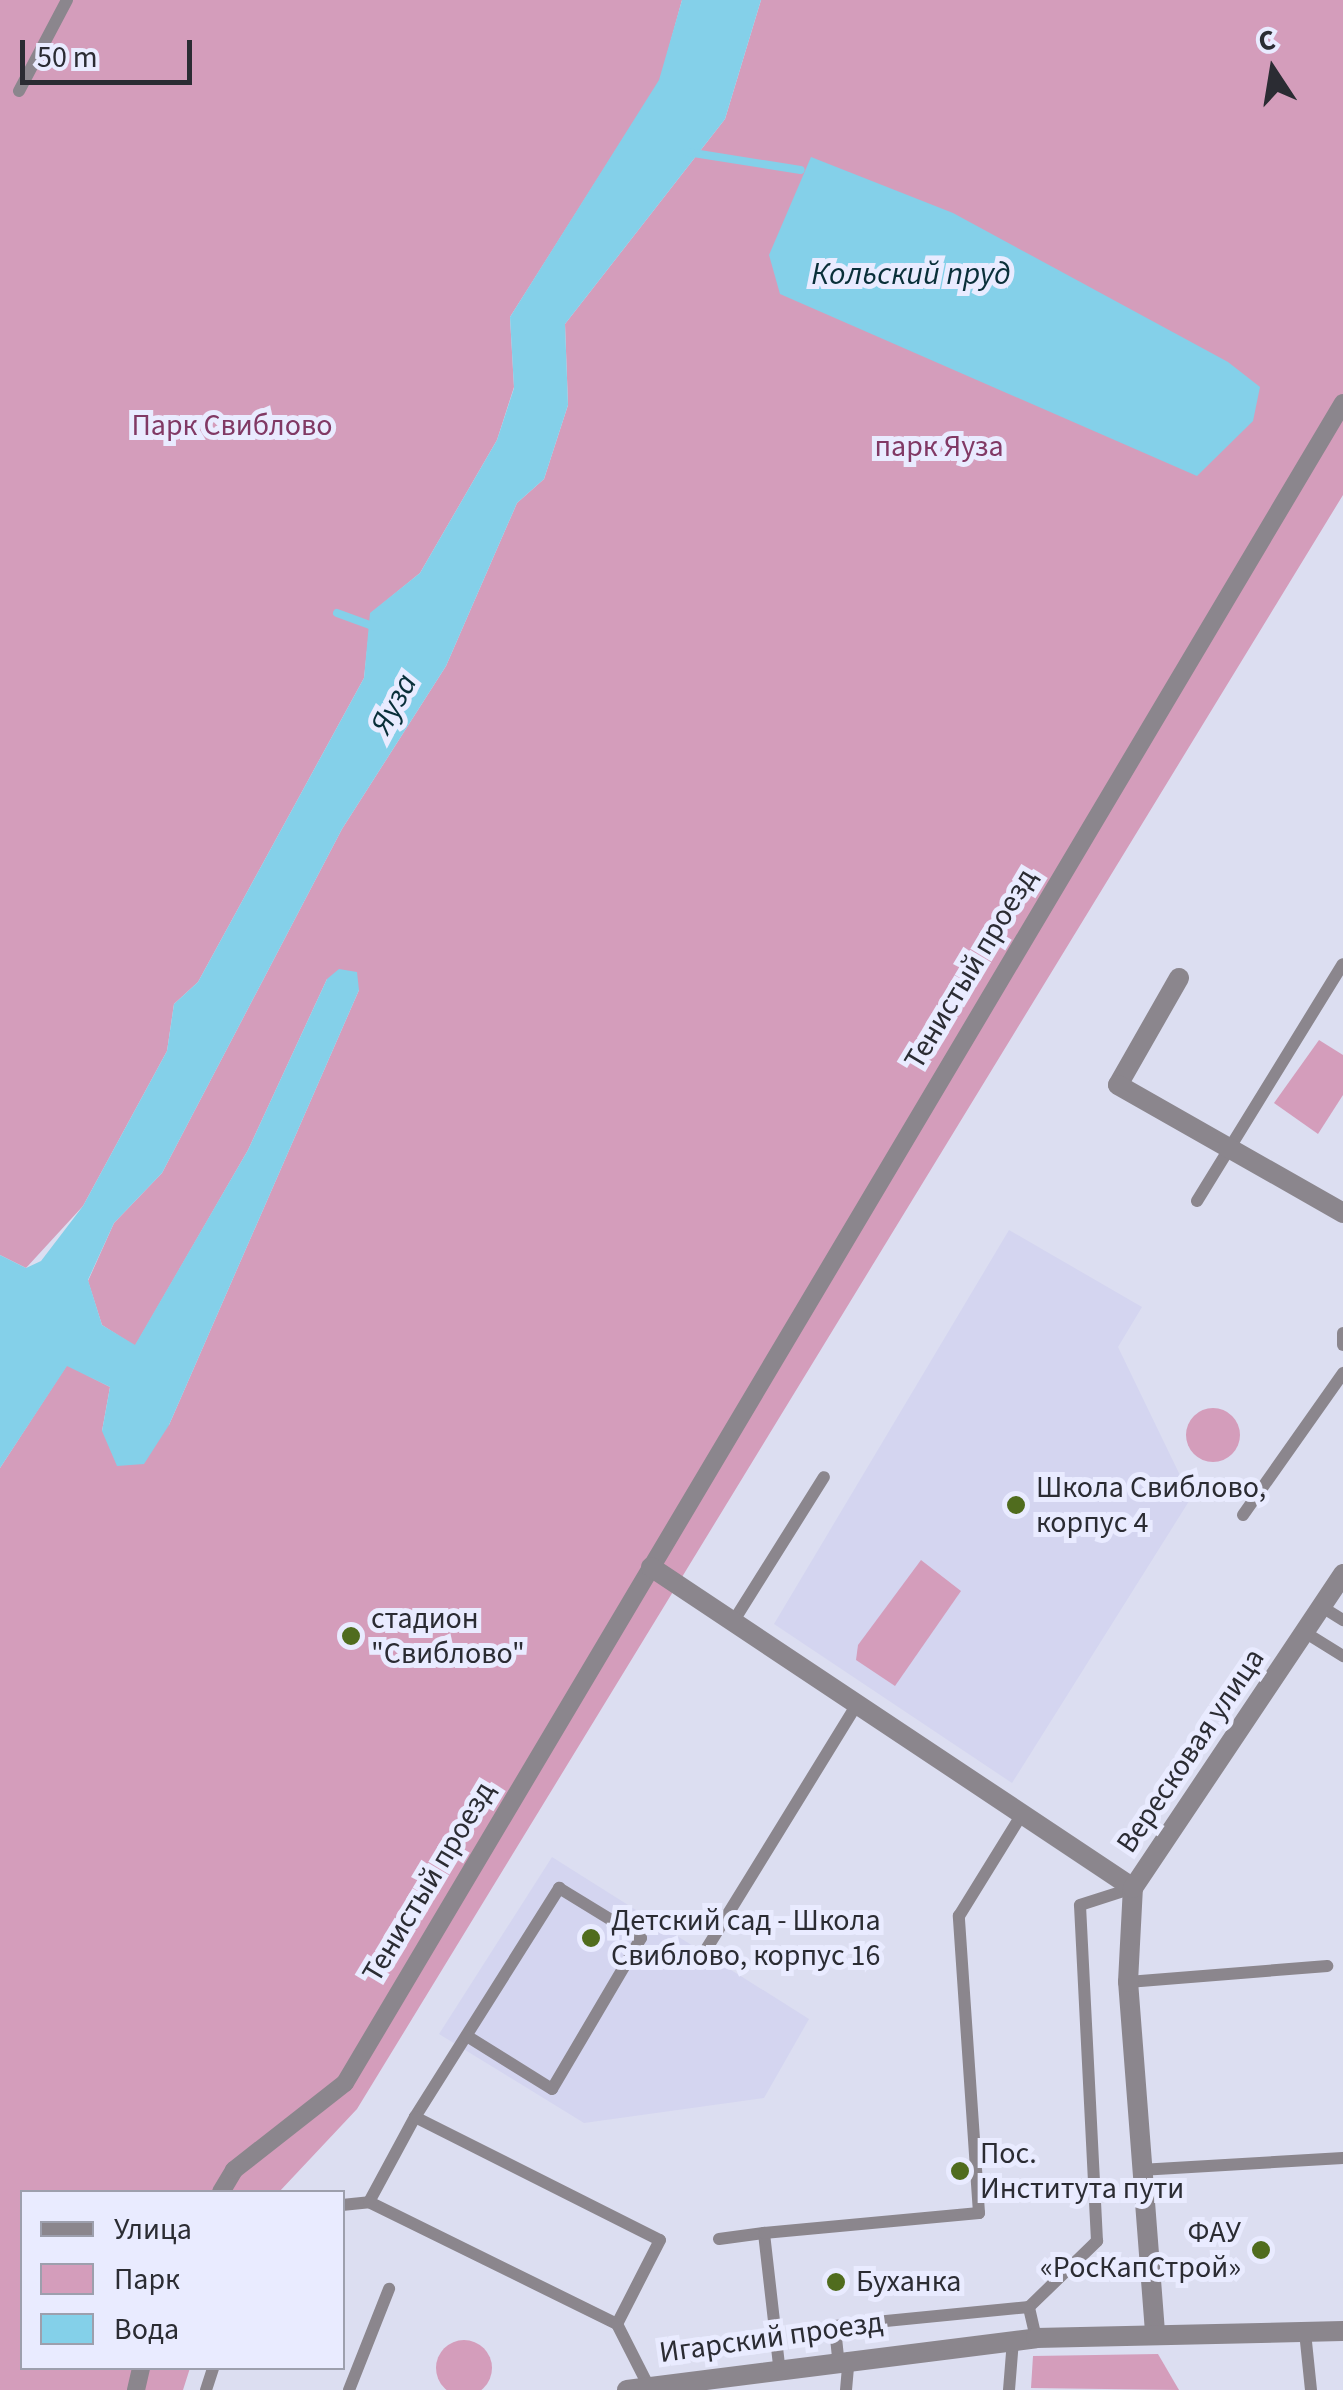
<!DOCTYPE html>
<meta charset="utf-8">
<style>
body{margin:0}
#map{position:relative;width:1343px;height:2390px;overflow:hidden;background:#dcdef1;font-family:"Source Sans 3",sans-serif}
div>[style]{position:absolute}
.built>*{inset:0;background:#d4d5f0}
.green>*{inset:0;background:#d49dbb}
.round{border-radius:50%}
.water>*{inset:0;background:#84d0e9}
.stream>*{height:8px;margin:-4px;padding:0 4px;transform-origin:4px;border-radius:4px;background:#84d0e9}
.service>*{height:12px;margin:-6px;padding:0 6px;transform-origin:6px;border-radius:6px;background:#8b868d}
.pedestrian>*{height:18px;margin:-9px;padding:0 9px;transform-origin:9px;border-radius:9px;background:#8b868d}
.minor>*{height:20px;margin:-10px;padding:0 10px;transform-origin:10px;border-radius:10px;background:#8b868d}
.dots>*{width:28px;height:28px;translate:-50% -50%;box-sizing:border-box;border:5px solid #e9ebff;border-radius:50%}
span{translate:-50% -50%;white-space:nowrap;text-align:center;line-height:1.15;-webkit-text-stroke:10px #e9ebff;paint-order:stroke}
.park-label{font-size:30px;color:#813965}
.street-label{font-size:30px;color:#2b2c33}
.poi-label{font-size:30px;color:#2b2c33}
.left{translate:0 -50%;text-align:left}
.right{translate:-100% -50%;text-align:right}
.water-label{font-size:32px;color:#092f39;font-style:italic}
.legend{position:absolute;left:20px;top:2190px;width:325px;height:180px;box-sizing:border-box;background:#e9ebff;border:2px solid #9d9fad;margin:0;padding:12px 18px;list-style:none;font-size:30px;color:#2b2c33}
.legend li{display:flex;align-items:center;gap:20px;height:50px}
.legend b{width:50px;border:2px solid #9d9fad}
.north{position:absolute;left:1223px;top:20px;width:100px;height:100px;-webkit-text-stroke:8px #e9ebff;paint-order:stroke;rotate:348deg;font-size:28px;font-weight:700;line-height:40px;text-align:center;color:#2b2c33}
.north::after{content:'';display:block;margin:auto;width:35px;height:45px;background:#2b2c33;clip-path:polygon(50% 0,100% 100%,50% 72%,0 100%)}
.scale{position:absolute;left:20px;top:40px;width:172px;height:45px;box-sizing:border-box;border:5px solid #2b2c33;border-top:0;padding-left:12px;font-size:30px;line-height:35px;white-space:nowrap;color:#2b2c33;-webkit-text-stroke:8px #e9ebff;paint-order:stroke}
</style>
<div id="map">
<div class="built">
<div style="clip-path:polygon(1009px 1230px,1142px 1307px,1118px 1347px,1191px 1498px,1012px 1783px,774px 1624px)"></div>
<div style="clip-path:polygon(552px 1857px,809px 2019px,764px 2098px,584px 2123px,439px 2034px)"></div>
</div>
<div class="green">
<div style="clip-path:polygon(0 0,682px 0,660px 80px,510px 317px,514px 387px,497px 440px,420px 573px,371px 613px,364px 678px,198px 982px,174px 1004px,167px 1051px,83px 1206px,26px 1268px,0 1255px)"></div>
<div style="clip-path:polygon(761px 0,1343px 0,1343px 495px,357px 2109px,279px 2192px,22px 2192px,22px 2368px,190px 2368px,183px 2390px,0 2390px,0 1468px,67px 1365px,110px 1387px,102px 1431px,169px 1425px,359px 990px,327px 979px,248px 1150px,135px 1346px,102px 1325px,88px 1281px,114px 1223px,162px 1173px,342px 829px,446px 666px,517px 503px,544px 479px,568px 405px,565px 324px,725px 119px)"></div>
<div style="clip-path:polygon(1319px 1040px,1343px 1055px,1343px 1095px,1318px 1134px,1274px 1103px)"></div>
<div class="round" style="left:1186px;top:1408px;width:54px;height:54px"></div>
<div style="clip-path:polygon(921px 1560px,961px 1591px,895px 1686px,856px 1660px,858px 1645px)"></div>
<div class="round" style="left:436px;top:2340px;width:56px;height:56px"></div>
<div style="clip-path:polygon(1158px 2354px,1179px 2390px,1031px 2388px,1033px 2356px)"></div>
</div>
<div class="water">
<div style="clip-path:polygon(682px 0,761px 0,725px 119px,565px 324px,568px 405px,544px 479px,517px 503px,446px 666px,342px 829px,162px 1173px,114px 1223px,88px 1280px,102px 1325px,135px 1345px,248px 1150px,327px 979px,339px 969px,357px 972px,359px 990px,169px 1425px,144px 1464px,117px 1466px,102px 1431px,110px 1387px,67px 1366px,0 1468px,0 1255px,26px 1268px,41px 1261px,83px 1206px,167px 1051px,174px 1004px,198px 982px,364px 678px,370px 613px,420px 573px,497px 440px,514px 388px,510px 317px,659px 80px)"></div>
<div style="clip-path:polygon(811px 157px,953px 213px,1228px 362px,1260px 387px,1253px 421px,1197px 476px,780px 294px,769px 255px)"></div>
</div>
<div class="stream">
<div style="left:687px;top:152px;width:115px;rotate:9deg"></div>
<div style="left:337px;top:613px;width:40px;rotate:20.2deg"></div>
</div>
<div class="service">
<div style="left:19px;top:91px;width:103px;rotate:-62.2deg"></div>
<div style="left:1197px;top:1201px;width:278px;rotate:-58.4deg"></div>
<div style="left:1343px;top:1333px;width:12px;rotate:90deg"></div>
<div style="left:1243px;top:1515px;width:174px;rotate:-54.8deg"></div>
<div style="left:1322px;top:1607px;width:25px;rotate:32deg"></div>
<div style="left:733px;top:1622px;width:171px;rotate:-57.9deg"></div>
<div style="left:1306px;top:1633px;width:44px;rotate:31.9deg"></div>
<div style="left:707px;top:1948px;width:286px;rotate:-58.4deg"></div>
<div style="left:1128px;top:1982px;width:200px;rotate:-4.6deg"></div>
<div style="left:415px;top:2117px;width:271px;rotate:-57.8deg"></div>
<div style="left:559px;top:1888px;width:96px;rotate:31.4deg"></div>
<div style="left:641px;top:1938px;width:175px;rotate:120.5deg"></div>
<div style="left:552px;top:2089px;width:100px;rotate:-148.1deg"></div>
<div style="left:1140px;top:2170px;width:203px;rotate:-3.4deg"></div>
<div style="left:369px;top:2202px;width:97px;rotate:-61.6deg"></div>
<div style="left:415px;top:2117px;width:274px;rotate:26.7deg"></div>
<div style="left:660px;top:2240px;width:94px;rotate:117.1deg"></div>
<div style="left:342px;top:2205px;width:27px;rotate:-6deg"></div>
<div style="left:369px;top:2202px;width:276px;rotate:26.2deg"></div>
<div style="left:617px;top:2324px;width:68px;rotate:63.1deg"></div>
<div style="left:719px;top:2239px;width:45px;rotate:-7.6deg"></div>
<div style="left:1305px;top:2332px;width:58px;rotate:84.1deg"></div>
<div style="left:1036px;top:2338px;width:32px;rotate:-103deg"></div>
<div style="left:1029px;top:2307px;width:95px;rotate:-44.1deg"></div>
<div style="left:1097px;top:2241px;width:336px;rotate:-92.9deg"></div>
<div style="left:1080px;top:1905px;width:56px;rotate:-17.8deg"></div>
<div style="left:838px;top:2357px;width:31px;rotate:-96deg"></div>
<div style="left:835px;top:2326px;width:195px;rotate:-5.6deg"></div>
<div style="left:779px;top:2365px;width:133px;rotate:-96.5deg"></div>
<div style="left:764px;top:2233px;width:216px;rotate:-5.3deg"></div>
<div style="left:979px;top:2213px;width:298px;rotate:-93.9deg"></div>
<div style="left:959px;top:1916px;width:120px;rotate:-58.3deg"></div>
<div style="left:206px;top:2390px;width:23px;rotate:-72deg"></div>
<div style="left:349px;top:2390px;width:109px;rotate:-68.4deg"></div>
<div style="left:846px;top:2390px;width:32px;rotate:-85deg"></div>
<div style="left:1009px;top:2390px;width:50px;rotate:-85.4deg"></div>
</div>
<div class="pedestrian">
<div style="left:221px;top:2192px;width:26px;rotate:-59deg"></div>
<div style="left:234px;top:2170px;width:141px;rotate:-38.1deg"></div>
<div style="left:345px;top:2083px;width:1954px;rotate:-59.29deg"></div>
<div style="left:136px;top:2390px;width:23px;rotate:-77deg"></div>
</div>
<div class="minor">
<div style="left:1179px;top:978px;width:123px;rotate:119.7deg"></div>
<div style="left:1118px;top:1085px;width:259px;rotate:29.6deg"></div>
<div style="left:651px;top:1567px;width:579px;rotate:33.66deg"></div>
<div style="left:1155px;top:2332px;width:351px;rotate:-94.4deg"></div>
<div style="left:1128px;top:1982px;width:94px;rotate:-87deg"></div>
<div style="left:1133px;top:1888px;width:378px;rotate:-56.2deg"></div>
<div style="left:627px;top:2390px;width:412px;rotate:-7.2deg"></div>
<div style="left:1036px;top:2338px;width:307px;rotate:-1.3deg"></div>
</div>
<div class="dots">
<div style="left:1016px;top:1505px;background:#506c1e"></div>
<div style="left:351px;top:1636px;background:#506c1e"></div>
<div style="left:591px;top:1938px;background:#506c1e"></div>
<div style="left:960px;top:2171px;background:#506c1e"></div>
<div style="left:1261px;top:2250px;background:#506c1e"></div>
<div style="left:836px;top:2282px;background:#506c1e"></div>
</div>
<div class="park-label">
<span style="left:232px;top:426px">Парк Свиблово</span>
<span style="left:939px;top:447px">парк Яуза</span>
</div>
<div class="street-label">
<span style="left:971px;top:969px;rotate:-59deg">Тенистый проезд</span>
<span style="left:1191px;top:1751px;rotate:-56deg">Вересковая улица</span>
<span style="left:429px;top:1882px;rotate:-59deg">Тенистый проезд</span>
<span style="left:771px;top:2338px;rotate:-8deg">Игарский проезд</span>
</div>
<div class="poi-label">
<span class="left" style="left:1036px;top:1505px">Школа Свиблово,<br>корпус 4</span>
<span class="left" style="left:371px;top:1636px">стадион<br>"Свиблово"</span>
<span class="left" style="left:611px;top:1938px">Детский сад - Школа<br>Свиблово, корпус 16</span>
<span class="left" style="left:980px;top:2171px">Пос.<br>Института пути</span>
<span class="right" style="left:1241px;top:2250px">ФАУ<br>«РосКапСтрой»</span>
<span class="left" style="left:856px;top:2282px">Буханка</span>
</div>
<div class="water-label">
<span style="left:911px;top:274px">Кольский пруд</span>
<span style="left:394px;top:704px;rotate:-62deg">Яуза</span>
</div>
<ul class="legend">
<li><b style="height:12px;background:#8b868d"></b>Улица</li>
<li><b style="height:28px;background:#d49dbb"></b>Парк</li>
<li><b style="height:28px;background:#84d0e9"></b>Вода</li>
</ul>
<div class="north">С</div>
<div class="scale">50 m</div>
</div>
